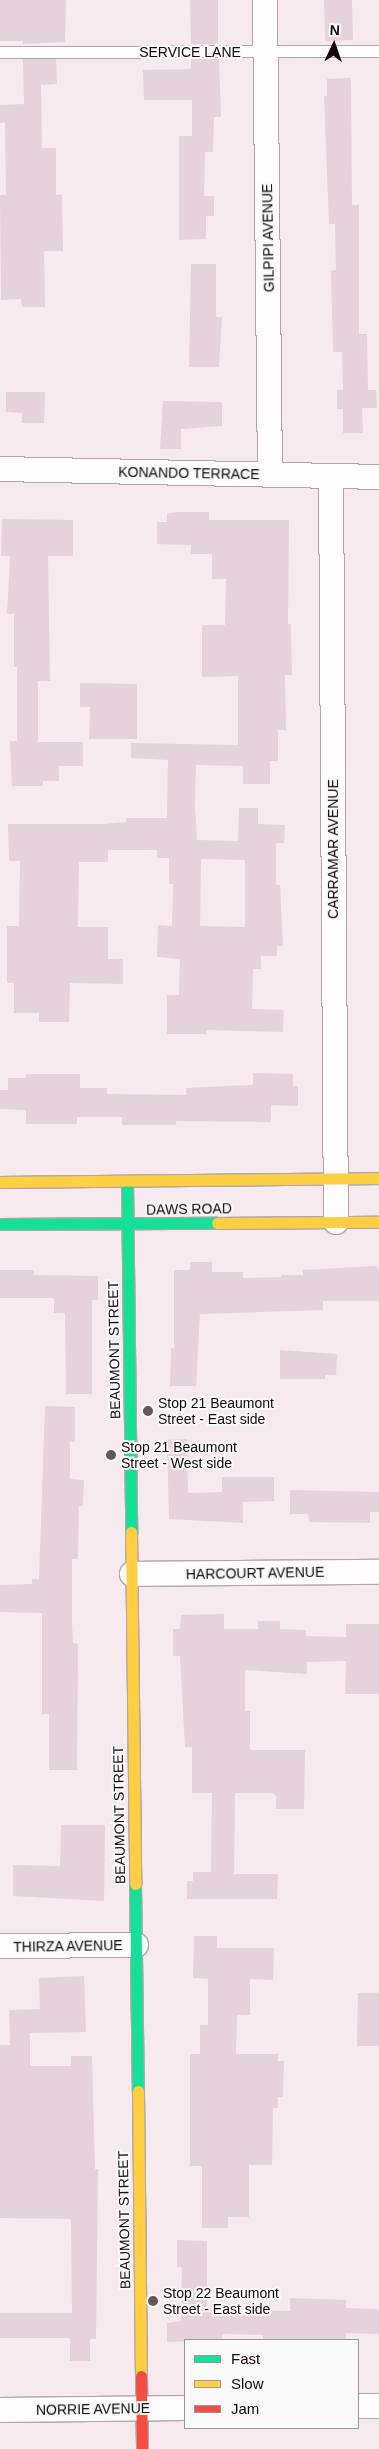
<!DOCTYPE html>
<style>
body{margin:0}
#map{position:relative;width:379px;height:2449px;overflow:hidden;background:#f7eaee;font-family:Arial,sans-serif}
div>[style]{position:absolute}
.building>*{inset:0;background:#e6d2da}
.roads{filter:drop-shadow(1px 0 #b2a6aa) drop-shadow(-1px 0 #b2a6aa) drop-shadow(0 1px #b2a6aa) drop-shadow(0 -1px #b2a6aa)}
.lane>*{height:11px;margin:-5.5px;padding:0 5.5px;transform-origin:5.5px;border-radius:5.5px;background:#fefcfc}
.street>*{height:24px;margin:-12px;padding:0 12px;transform-origin:12px;border-radius:12px;background:#fefcfc}
.fast>*{height:11px;margin:-5.5px;padding:0 5.5px;transform-origin:5.5px;border-radius:5.5px;background:#16e098}
.slow>*{height:11px;margin:-5.5px;padding:0 5.5px;transform-origin:5.5px;border-radius:5.5px;background:#ffcf43}
.jam>*{height:11px;margin:-5.5px;padding:0 5.5px;transform-origin:5.5px;border-radius:5.5px;background:#f24e42}
.dots>*{width:14px;height:14px;translate:-50% -50%;box-sizing:border-box;border:2px solid #f9f9f9;border-radius:50%}
span{translate:-50% -50%;white-space:nowrap;text-align:center;line-height:1.15;-webkit-text-stroke:4px #f9f9f9;paint-order:stroke}
.street-label{font-size:14px;color:#14080d}
.poi-label{font-size:14px;color:#14080d}
.left{translate:0 -50%;text-align:left}
.legend{position:absolute;left:184px;top:2339px;width:175px;height:90px;box-sizing:border-box;background:#f9f9f9;border:1px solid #9d999b;margin:0;padding:6px 9px;list-style:none;font-size:15px;color:#14080d}
.legend li{display:flex;align-items:center;gap:10px;height:25px}
.legend b{width:25px;border:1px solid #9d999b}
.north{position:absolute;left:309px;top:20px;width:50px;height:50px;-webkit-text-stroke:4px #f9f9f9;paint-order:stroke;rotate:3deg;font-size:14px;font-weight:700;line-height:20px;text-align:center;color:#14080d}
.north::after{content:'';display:block;margin:auto;width:18px;height:22px;background:#14080d;clip-path:polygon(50% 0,100% 100%,50% 72%,0 100%)}
</style>
<div id="map">
<div class="building">
<div style="clip-path:polygon(0 0,66px 0,65px 42px,23px 44px,23px 41px,0 41px)"></div>
<div style="clip-path:polygon(190px 0,218px 0,218px 44px,191px 44px)"></div>
<div style="clip-path:polygon(324px 0,352px 0,353px 40px,325px 41px)"></div>
<div style="clip-path:polygon(23px 59px,56px 59px,57px 84px,41px 85px,42px 148px,56px 148px,56px 195px,62px 194px,63px 251px,44px 251px,45px 307px,22px 307px,21px 299px,1px 300px,0 195px,6px 195px,5px 122px,0 123px,0 105px,24px 104px)"></div>
<div style="clip-path:polygon(191px 59px,219px 59px,221px 117px,214px 117px,213px 152px,205px 152px,204px 196px,214px 196px,214px 216px,206px 216px,206px 239px,179px 240px,179px 136px,192px 136px,192px 100px,144px 100px,143px 70px,191px 69px)"></div>
<div style="clip-path:polygon(351px 78px,352px 205px,359px 205px,359px 334px,367px 334px,368px 390px,376px 390px,377px 408px,362px 408px,363px 433px,343px 433px,343px 409px,337px 409px,337px 390px,343px 390px,342px 352px,333px 352px,331px 271px,336px 270px,335px 224px,329px 224px,324px 96px,327px 96px,327px 79px)"></div>
<div style="clip-path:polygon(191px 264px,216px 264px,216px 317px,222px 317px,219px 367px,189px 367px)"></div>
<div style="clip-path:polygon(6px 392px,45px 392px,44px 423px,22px 423px,22px 413px,6px 412px)"></div>
<div style="clip-path:polygon(163px 401px,222px 402px,222px 426px,181px 429px,181px 449px,160px 449px)"></div>
<div style="clip-path:polygon(evenodd,180px 512px,209px 512px,209px 520px,289px 520px,288px 624px,291px 624px,292px 675px,285px 675px,286px 730px,278px 730px,278px 761px,270px 761px,270px 784px,243px 784px,243px 766px,196px 765px,195px 806px,197px 840px,238px 841px,239px 808px,258px 808px,258px 824px,285px 825px,284px 843px,276px 843px,276px 885px,280px 885px,283px 946px,277px 946px,277px 956px,261px 956px,261px 969px,253px 969px,252px 1009px,284px 1010px,283px 1032px,206px 1030px,206px 1034px,167px 1034px,167px 995px,179px 995px,180px 959px,157px 957px,158px 925px,172px 926px,173px 884px,169px 884px,169px 858px,157px 858px,157px 850px,108px 850px,108px 862px,79px 862px,78px 927px,108px 927px,108px 959px,123px 959px,123px 984px,70px 983px,69px 1022px,39px 1022px,39px 1013px,14px 1013px,14px 983px,7px 983px,7px 926px,19px 926px,20px 861px,9px 861px,8px 824px,105px 824px,126px 822px,126px 818px,167px 818px,168px 760px,131px 758px,131px 743px,238px 745px,238px 676px,202px 677px,202px 625px,225px 625px,226px 579px,212px 579px,212px 554px,191px 554px,191px 545px,157px 544px,157px 522px,167px 522px,167px 513px,180px 512px,201px 859px,245px 860px,245px 927px,200px 926px,201px 859px)"></div>
<div style="clip-path:polygon(2px 519px,73px 520px,73px 556px,48px 556px,50px 681px,38px 681px,38px 742px,83px 742px,83px 766px,59px 766px,59px 781px,43px 781px,43px 786px,12px 786px,10px 741px,17px 741px,17px 667px,14px 667px,14px 614px,7px 614px,10px 556px,1px 556px)"></div>
<div style="clip-path:polygon(80px 683px,137px 684px,137px 739px,89px 739px,90px 707px,80px 707px)"></div>
<div style="clip-path:polygon(253px 1073px,293px 1074px,293px 1086px,298px 1086px,298px 1106px,271px 1105px,271px 1122px,176px 1121px,176px 1125px,122px 1125px,122px 1117px,77px 1117px,77px 1124px,26px 1124px,26px 1110px,0 1109px,0 1090px,8px 1090px,8px 1078px,26px 1078px,26px 1074px,80px 1074px,80px 1088px,107px 1088px,107px 1094px,186px 1095px,186px 1088px,253px 1085px)"></div>
<div style="clip-path:polygon(190px 1262px,212px 1262px,212px 1272px,243px 1272px,243px 1278px,281px 1277px,281px 1275px,303px 1275px,303px 1270px,376px 1266px,379px 1269px,379px 1301px,323px 1301px,323px 1310px,200px 1314px,196px 1386px,170px 1386px,171px 1348px,174px 1348px,174px 1270px,190px 1270px)"></div>
<div style="clip-path:polygon(0 1270px,34px 1270px,34px 1275px,98px 1276px,98px 1300px,92px 1300px,92px 1394px,66px 1394px,65px 1313px,54px 1313px,54px 1298px,0 1298px)"></div>
<div style="clip-path:polygon(280px 1350px,337px 1354px,336px 1375px,325px 1375px,325px 1379px,280px 1379px)"></div>
<div style="clip-path:polygon(45px 1406px,75px 1407px,75px 1442px,70px 1441px,70px 1479px,84px 1480px,83px 1506px,79px 1506px,78px 1559px,72px 1559px,72px 1626px,73px 1643px,78px 1644px,77px 1770px,49px 1770px,49px 1714px,42px 1714px,42px 1613px,0 1612px,0 1585px,32px 1584px,32px 1579px,39px 1579px)"></div>
<div style="clip-path:polygon(187px 1439px,188px 1493px,222px 1492px,222px 1477px,274px 1477px,274px 1501px,243px 1502px,243px 1523px,169px 1519px,167px 1440px)"></div>
<div style="clip-path:polygon(290px 1490px,379px 1492px,379px 1512px,370px 1512px,370px 1523px,309px 1522px,308px 1514px,290px 1514px)"></div>
<div style="clip-path:polygon(224px 1614px,224px 1629px,258px 1629px,258px 1621px,280px 1621px,280px 1629px,306px 1630px,306px 1636px,346px 1637px,346px 1624px,379px 1624px,379px 1694px,345px 1694px,346px 1661px,307px 1662px,307px 1674px,245px 1670px,245px 1711px,250px 1711px,250px 1750px,305px 1750px,304px 1809px,276px 1809px,276px 1796px,273px 1793px,235px 1793px,234px 1874px,278px 1874px,277px 1899px,187px 1899px,187px 1881px,193px 1881px,193px 1872px,211px 1872px,212px 1793px,192px 1793px,192px 1747px,185px 1747px,180px 1656px,173px 1656px,173px 1629px,180px 1629px,181px 1615px)"></div>
<div style="clip-path:polygon(61px 1825px,105px 1825px,104px 1901px,13px 1896px,13px 1865px,60px 1866px)"></div>
<div style="clip-path:polygon(194px 1936px,217px 1936px,217px 1948px,274px 1948px,273px 1980px,250px 1979px,250px 2015px,237px 2015px,236px 2054px,278px 2054px,278px 2061px,284px 2061px,283px 2097px,278px 2097px,278px 2108px,273px 2108px,272px 2165px,249px 2165px,249px 2217px,228px 2217px,228px 2228px,202px 2228px,202px 2166px,190px 2166px,190px 2054px,200px 2054px,200px 2025px,208px 2025px,208px 1979px,193px 1978px)"></div>
<div style="clip-path:polygon(84px 1976px,86px 2032px,30px 2033px,30px 2066px,71px 2066px,71px 2056px,92px 2056px,95px 2169px,98px 2169px,96px 2339px,90px 2339px,90px 2361px,70px 2361px,70px 2338px,0 2338px,0 2313px,72px 2313px,71px 2219px,0 2218px,0 2045px,10px 2045px,9px 2010px,40px 2009px,39px 1978px)"></div>
<div style="clip-path:polygon(358px 1993px,379px 1993px,379px 2046px,357px 2046px)"></div>
<div style="clip-path:polygon(177px 2240px,207px 2241px,207px 2310px,290px 2311px,290px 2298px,346px 2300px,346px 2308px,379px 2309px,379px 2334px,346px 2333px,346px 2340px,263px 2340px,263px 2335px,222px 2334px,222px 2340px,167px 2342px,167px 2323px,181px 2321px,182px 2267px,177px 2267px)"></div>
</div>
<div class="roads">
<div class="lane">
<div style="left:0;top:52px;width:379px;rotate:-0.2deg"></div>
</div>
<div class="street">
<div style="left:265px;top:0;width:475px;rotate:89.4deg"></div>
<div style="left:0;top:469px;width:379px;rotate:1.2deg"></div>
<div style="left:331px;top:476px;width:746px;rotate:89.62deg"></div>
<div style="left:132px;top:1574px;width:247px;rotate:-0.5deg"></div>
<div style="left:0;top:1946px;width:136px;rotate:-0.4deg"></div>
<div style="left:358px;top:2406px;width:21px"></div>
<div style="left:0;top:2410px;width:185px;rotate:-0.6deg"></div>
</div>
<div class="fast">
<div style="left:127px;top:1181px;width:351px;rotate:89.3deg"></div>
<div style="left:0;top:1224px;width:217px;rotate:-0.3deg"></div>
<div style="left:135px;top:1884px;width:207px;rotate:89.2deg"></div>
</div>
<div class="slow">
<div style="left:0;top:1182px;width:379px;rotate:-0.6deg"></div>
<div style="left:217px;top:1223px;width:162px;rotate:-0.4deg"></div>
<div style="left:131px;top:1532px;width:352px;rotate:89.3deg"></div>
<div style="left:138px;top:2091px;width:285px;rotate:89.4deg"></div>
</div>
<div class="jam">
<div style="left:141px;top:2376px;width:73px;rotate:89.2deg"></div>
</div>
</div>
<div class="dots">
<div style="left:148px;top:1411px;background:#63575c"></div>
<div style="left:111px;top:1455px;background:#63575c"></div>
<div style="left:153px;top:2301px;background:#63575c"></div>
</div>
<div class="street-label">
<span style="left:190px;top:52px">SERVICE LANE</span>
<span style="left:268px;top:238px;rotate:-91deg">GILPIPI AVENUE</span>
<span style="left:189px;top:473px;rotate:1deg">KONANDO TERRACE</span>
<span style="left:333px;top:849px;rotate:-90deg">CARRAMAR AVENUE</span>
<span style="left:189px;top:1209px;rotate:-1deg">DAWS ROAD</span>
<span style="left:114px;top:1350px;rotate:-91deg">BEAUMONT STREET</span>
<span style="left:255px;top:1573px;rotate:-1deg">HARCOURT AVENUE</span>
<span style="left:119px;top:1815px;rotate:-91deg">BEAUMONT STREET</span>
<span style="left:68px;top:1946px;rotate:-1deg">THIRZA AVENUE</span>
<span style="left:124px;top:2220px;rotate:-91deg">BEAUMONT STREET</span>
<span style="left:93px;top:2409px;rotate:-1deg">NORRIE AVENUE</span>
</div>
<div class="poi-label">
<span class="left" style="left:158px;top:1411px">Stop 21 Beaumont<br>Street - East side</span>
<span class="left" style="left:121px;top:1455px">Stop 21 Beaumont<br>Street - West side</span>
<span class="left" style="left:163px;top:2301px">Stop 22 Beaumont<br>Street - East side</span>
</div>
<ul class="legend">
<li><b style="height:6px;background:#16e098"></b>Fast</li>
<li><b style="height:6px;background:#ffcf43"></b>Slow</li>
<li><b style="height:6px;background:#f24e42"></b>Jam</li>
</ul>
<div class="north">N</div>
</div>
